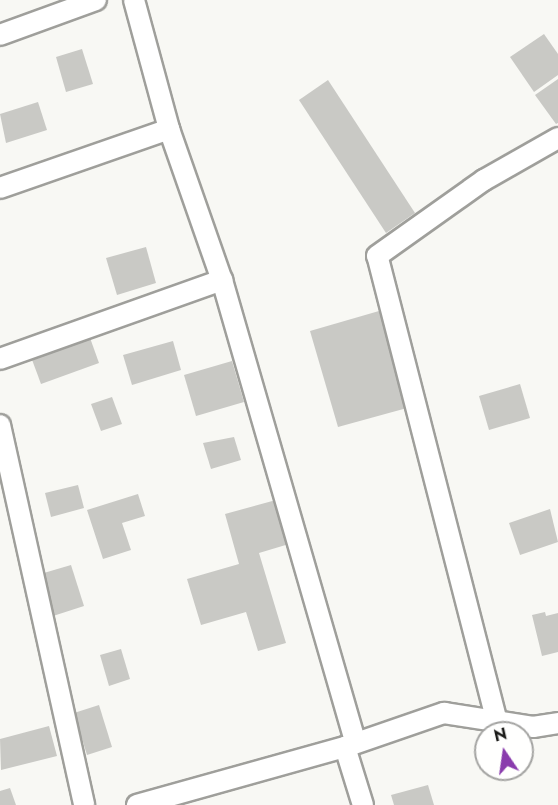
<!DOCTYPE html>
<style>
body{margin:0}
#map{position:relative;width:558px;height:805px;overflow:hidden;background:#f8f8f4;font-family:Jost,sans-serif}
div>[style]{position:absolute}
.building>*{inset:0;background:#c9c9c5}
.roads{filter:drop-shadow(2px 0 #9f9f9b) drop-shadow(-2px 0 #9f9f9b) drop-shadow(0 2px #9f9f9b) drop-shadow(0 -2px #9f9f9b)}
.minor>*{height:20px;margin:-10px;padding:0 10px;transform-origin:10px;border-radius:10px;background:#fff}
span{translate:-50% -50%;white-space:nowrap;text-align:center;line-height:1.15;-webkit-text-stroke:4.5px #fffffe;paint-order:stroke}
.north{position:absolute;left:474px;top:721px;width:60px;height:60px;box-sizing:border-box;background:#fffffe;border:2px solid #a4a4a2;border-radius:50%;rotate:347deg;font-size:16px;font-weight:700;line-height:24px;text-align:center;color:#1b1b19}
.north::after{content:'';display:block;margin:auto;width:21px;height:27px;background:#8a3cad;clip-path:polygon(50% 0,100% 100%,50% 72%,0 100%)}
</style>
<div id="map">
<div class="building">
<div style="clip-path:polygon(544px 34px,558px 54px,558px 75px,534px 92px,510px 57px)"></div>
<div style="clip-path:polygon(82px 49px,93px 84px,66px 92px,56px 57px)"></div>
<div style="clip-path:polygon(558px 79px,558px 123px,556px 124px,535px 95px)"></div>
<div style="clip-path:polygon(328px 80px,415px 213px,386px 233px,299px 100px)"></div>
<div style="clip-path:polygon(38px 102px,47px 130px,6px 143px,0 114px)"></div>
<div style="clip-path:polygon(146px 247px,156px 283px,117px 295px,106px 258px)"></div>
<div style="clip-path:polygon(379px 311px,407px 408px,338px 427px,310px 331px)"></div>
<div style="clip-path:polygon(89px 335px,99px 363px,41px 384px,31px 357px)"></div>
<div style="clip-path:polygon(173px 341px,181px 370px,132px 385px,123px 355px)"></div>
<div style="clip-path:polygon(232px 361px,244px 402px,196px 416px,184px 375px)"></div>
<div style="clip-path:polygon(520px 384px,530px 418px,489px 430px,479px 396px)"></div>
<div style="clip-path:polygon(112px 397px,122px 424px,101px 431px,91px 404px)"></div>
<div style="clip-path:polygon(234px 437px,241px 460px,211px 469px,203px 443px)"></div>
<div style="clip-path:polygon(78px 485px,84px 508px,51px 517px,45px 493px)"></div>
<div style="clip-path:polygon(138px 494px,145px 516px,122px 523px,131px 550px,103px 559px,87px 510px)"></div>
<div style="clip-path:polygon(276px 500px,289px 544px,259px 553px,286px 643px,258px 651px,246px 612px,201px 625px,187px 579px,239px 564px,225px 514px)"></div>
<div style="clip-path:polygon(550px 509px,558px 542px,520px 555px,509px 523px)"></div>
<div style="clip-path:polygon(71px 565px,84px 606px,50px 617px,37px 575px)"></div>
<div style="clip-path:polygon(545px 612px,546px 616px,558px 613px,558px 652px,542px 656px,532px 615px)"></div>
<div style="clip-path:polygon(121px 649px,130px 679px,109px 686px,100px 655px)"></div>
<div style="clip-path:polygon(99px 705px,112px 747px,87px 755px,74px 713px)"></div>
<div style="clip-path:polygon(49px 726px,57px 756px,1px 770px,0 739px)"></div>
<div style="clip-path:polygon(428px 785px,434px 805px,394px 805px,391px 795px)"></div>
<div style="clip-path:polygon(10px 788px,16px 805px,0 805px,0 791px)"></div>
</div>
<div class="roads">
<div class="minor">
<div style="left:134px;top:0;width:134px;rotate:74.8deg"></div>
<div style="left:169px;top:129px;width:160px;rotate:70.7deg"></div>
<div style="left:222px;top:280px;width:481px;rotate:73.9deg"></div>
<div style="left:0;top:35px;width:102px;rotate:-20deg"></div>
<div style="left:0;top:188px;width:179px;rotate:-19.2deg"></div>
<div style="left:0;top:359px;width:236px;rotate:-19.6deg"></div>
<div style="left:0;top:425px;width:389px;rotate:77.5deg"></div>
<div style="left:497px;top:722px;width:481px;rotate:-104.4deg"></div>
<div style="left:377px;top:256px;width:131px;rotate:-35.4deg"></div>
<div style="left:484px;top:180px;width:85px;rotate:-29.6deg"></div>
<div style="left:345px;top:747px;width:61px;rotate:72.8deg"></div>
<div style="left:137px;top:805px;width:216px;rotate:-15.6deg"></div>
<div style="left:345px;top:747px;width:105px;rotate:-19deg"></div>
<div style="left:444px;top:713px;width:90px;rotate:8.9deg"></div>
<div style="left:533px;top:727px;width:25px;rotate:-9deg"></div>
</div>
</div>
<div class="north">N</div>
</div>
